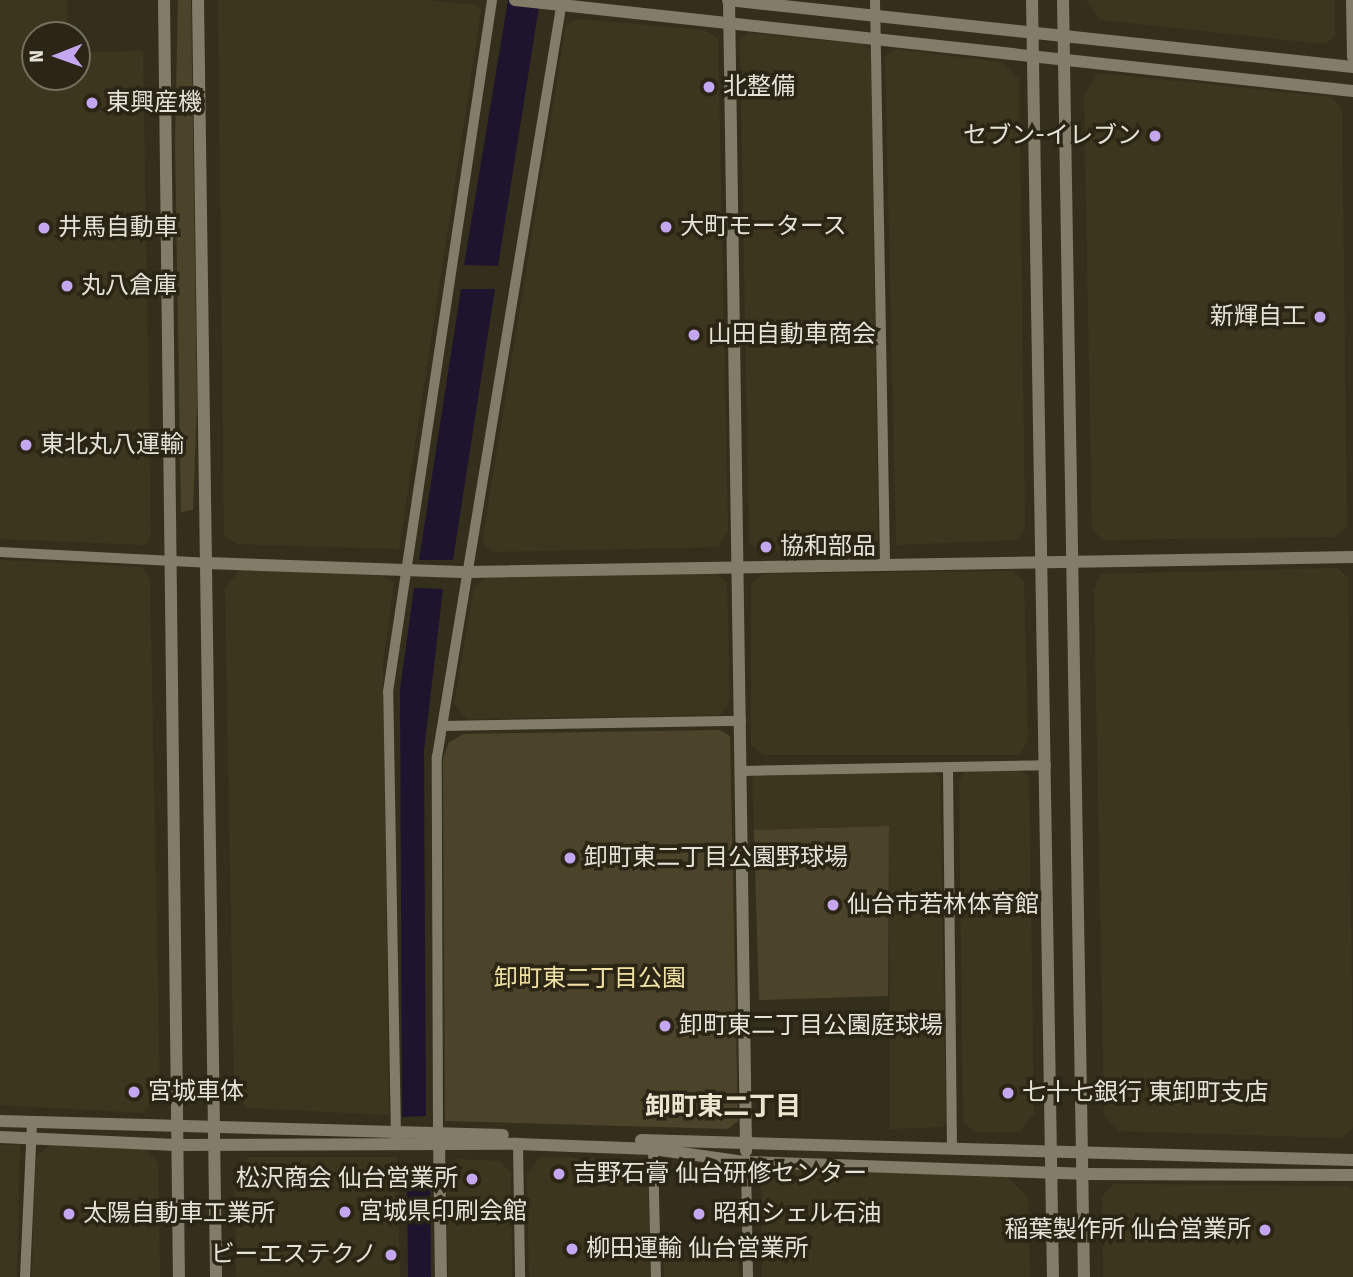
<!DOCTYPE html>
<meta charset="utf-8">
<style>
body{margin:0}
#map{position:relative;width:1353px;height:1277px;overflow:hidden;background:#342f1d;font-family:"Fira Sans","Noto Sans JP",sans-serif}
div>[style]{position:absolute}
.built>*{inset:0;background:#3d361e}
.green>*{inset:0;background:#4b442b}
.water>*{inset:0;background:#1f142d}
.minor>*{height:10px;margin:-5px;padding:0 5px;transform-origin:5px;border-radius:5px;background:#817d68}
.tertiary>*{height:12px;margin:-6px;padding:0 6px;transform-origin:6px;border-radius:6px;background:#817d68}
.dots>*{width:19px;height:19px;translate:-50% -50%;box-sizing:border-box;border:4px solid #2a2514;border-radius:50%}
span{translate:-50% -50%;white-space:nowrap;text-align:center;line-height:1.15;-webkit-text-stroke:7px #2a2514;paint-order:stroke}
.poi-label{font-size:24px;color:#e5e2d7}
.left{translate:0 -50%;text-align:left}
.right{translate:-100% -50%;text-align:right}
.park-label{font-size:24px;color:#f1e1a4}
.neighbourhood-label{font-size:26px;color:#eae5ce;font-weight:700}
.north{position:absolute;left:21px;top:21px;width:70px;height:70px;box-sizing:border-box;background:#2a2514;border:2px solid #757162;border-radius:50%;rotate:269deg;font-size:19px;font-weight:700;line-height:28px;text-align:center;color:#e5e2d7}
.north::after{content:'';display:block;margin:auto;width:24px;height:32px;background:#c5a7f1;clip-path:polygon(50% 0,100% 100%,50% 72%,0 100%)}
</style>
<div id="map">
<div class="built">
<div style="clip-path:polygon(0 0,67px 0,67px 35px,35px 35px,35px 77px,77px 77px,77px 52px,143px 51px,151px 535px,145px 545px,0 539px)"></div>
<div style="clip-path:polygon(218px 0,426px 0,476px 5px,481px 11px,399px 549px,237px 544px,224px 536px)"></div>
<div style="clip-path:polygon(1086px 0,1335px 0,1335px 36px,1325px 44px,1100px 20px)"></div>
<div style="clip-path:polygon(577px 19px,705px 30px,718px 39px,728px 532px,718px 547px,492px 552px,482px 542px,566px 25px)"></div>
<div style="clip-path:polygon(748px 33px,863px 44px,871px 51px,878px 538px,873px 548px,760px 551px,749px 542px,740px 41px)"></div>
<div style="clip-path:polygon(894px 49px,1002px 62px,1019px 80px,1025px 529px,1018px 540px,896px 545px,885px 57px)"></div>
<div style="clip-path:polygon(1098px 73px,1332px 97px,1342px 110px,1347px 527px,1334px 537px,1102px 540px,1092px 529px,1084px 95px)"></div>
<div style="clip-path:polygon(0 560px,143px 567px,150px 580px,160px 1096px,143px 1113px,0 1105px)"></div>
<div style="clip-path:polygon(1337px 568px,1348px 577px,1353px 1127px,1342px 1138px,1119px 1131px,1104px 1115px,1094px 590px,1101px 574px)"></div>
<div style="clip-path:polygon(240px 569px,382px 576px,394px 582px,383px 663px,389px 1115px,248px 1108px,234px 1095px,225px 588px)"></div>
<div style="clip-path:polygon(1012px 571px,1024px 582px,1028px 740px,1020px 755px,763px 755px,751px 745px,751px 584px,762px 574px)"></div>
<div style="clip-path:polygon(716px 573px,727px 583px,730px 701px,720px 715px,467px 719px,454px 704px,474px 587px,485px 578px)"></div>
<div style="clip-path:polygon(1020px 769px,1029px 777px,1034px 1113px,1020px 1132px,975px 1132px,963px 1122px,959px 781px,965px 771px)"></div>
<div style="clip-path:polygon(933px 771px,940px 778px,946px 1120px,943px 1127px,890px 1129px,889px 826px,754px 830px,752px 778px,760px 772px)"></div>
<div style="clip-path:polygon(0 1145px,20px 1145px,17px 1277px,0 1277px)"></div>
<div style="clip-path:polygon(48px 1146px,146px 1149px,158px 1163px,160px 1277px,32px 1277px,35px 1158px)"></div>
<div style="clip-path:polygon(249px 1157px,397px 1157px,400px 1277px,236px 1277px,234px 1170px)"></div>
<div style="clip-path:polygon(540px 1157px,636px 1159px,648px 1174px,650px 1277px,529px 1277px,527px 1174px)"></div>
<div style="clip-path:polygon(457px 1159px,500px 1161px,511px 1173px,512px 1277px,448px 1277px,447px 1166px)"></div>
<div style="clip-path:polygon(771px 1169px,1004px 1174px,1028px 1197px,1030px 1277px,762px 1277px,761px 1177px)"></div>
<div style="clip-path:polygon(1114px 1184px,1349px 1186px,1353px 1190px,1353px 1277px,1103px 1277px,1102px 1196px)"></div>
<div style="clip-path:polygon(738px 1260px,739px 1277px,664px 1277px,664px 1262px)"></div>
</div>
<div class="green">
<div style="clip-path:polygon(178px 0,191px 0,197px 403px,193px 510px,181px 512px,175px 143px)"></div>
<div style="clip-path:polygon(720px 730px,730px 736px,738px 1121px,728px 1129px,445px 1121px,443px 759px,449px 742px,464px 734px)"></div>
<div style="clip-path:polygon(889px 826px,888px 996px,759px 1000px,754px 830px)"></div>
</div>
<div class="water">
<div style="clip-path:polygon(508px 0,540px 0,498px 266px,464px 265px)"></div>
<div style="clip-path:polygon(461px 289px,495px 289px,453px 560px,419px 560px)"></div>
<div style="clip-path:polygon(414px 588px,443px 589px,424px 751px,426px 1116px,402px 1117px,400px 689px)"></div>
<div style="clip-path:polygon(407px 1182px,430px 1182px,431px 1277px,408px 1277px)"></div>
</div>
<div class="minor">
<div style="left:875px;top:0;width:564px;rotate:88.98deg"></div>
<div style="left:0;top:552px;width:207px;rotate:3deg"></div>
<div style="left:443px;top:726px;width:298px;rotate:-1deg"></div>
<div style="left:948px;top:768px;width:380px;rotate:89.4deg"></div>
<div style="left:742px;top:771px;width:304px;rotate:-1.1deg"></div>
<div style="left:438px;top:1133px;width:376px;rotate:-90.2deg"></div>
<div style="left:437px;top:757px;width:766px;rotate:-80.61deg"></div>
<div style="left:396px;top:1138px;width:446px;rotate:-91deg"></div>
<div style="left:388px;top:692px;width:700px;rotate:-81.45deg"></div>
<div style="left:518px;top:1144px;width:133px;rotate:89.1deg"></div>
<div style="left:653px;top:1149px;width:128px;rotate:88.7deg"></div>
<div style="left:746px;top:1162px;width:115px;rotate:89deg"></div>
<div style="left:25px;top:1277px;width:156px;rotate:-87.4deg"></div>
</div>
<div class="tertiary">
<div style="left:164px;top:0;width:1277px;rotate:89.33deg"></div>
<div style="left:198px;top:0;width:1277px;rotate:89.19deg"></div>
<div style="left:515px;top:0;width:843px;rotate:6.2deg"></div>
<div style="left:728px;top:0;width:629px;rotate:6.12deg"></div>
<div style="left:729px;top:0;width:1151px;rotate:89.15deg"></div>
<div style="left:1032px;top:0;width:1277px;rotate:89.06deg"></div>
<div style="left:1063px;top:0;width:1277px;rotate:89.06deg"></div>
<div style="left:1352px;top:0;width:57px;rotate:89deg"></div>
<div style="left:207px;top:563px;width:262px;rotate:2deg"></div>
<div style="left:469px;top:572px;width:884px;rotate:-0.97deg"></div>
<div style="left:0;top:1121px;width:503px;rotate:1.59deg"></div>
<div style="left:0;top:1137px;width:176px;rotate:2.6deg"></div>
<div style="left:176px;top:1145px;width:342px;rotate:-0.2deg"></div>
<div style="left:518px;top:1144px;width:135px;rotate:2.1deg"></div>
<div style="left:653px;top:1149px;width:94px;rotate:8deg"></div>
<div style="left:746px;top:1162px;width:337px;rotate:2deg"></div>
<div style="left:1083px;top:1174px;width:270px;rotate:0.2deg"></div>
<div style="left:439px;top:1137px;width:140px;rotate:89.2deg"></div>
<div style="left:641px;top:1140px;width:712px;rotate:1.61deg"></div>
</div>
<div class="dots">
<div style="left:709px;top:87px;background:#c5a7f1"></div>
<div style="left:92px;top:103px;background:#c5a7f1"></div>
<div style="left:1155px;top:136px;background:#c5a7f1"></div>
<div style="left:666px;top:227px;background:#c5a7f1"></div>
<div style="left:44px;top:228px;background:#c5a7f1"></div>
<div style="left:67px;top:286px;background:#c5a7f1"></div>
<div style="left:1320px;top:317px;background:#c5a7f1"></div>
<div style="left:694px;top:335px;background:#c5a7f1"></div>
<div style="left:26px;top:445px;background:#c5a7f1"></div>
<div style="left:766px;top:547px;background:#c5a7f1"></div>
<div style="left:570px;top:858px;background:#c5a7f1"></div>
<div style="left:833px;top:905px;background:#c5a7f1"></div>
<div style="left:665px;top:1026px;background:#c5a7f1"></div>
<div style="left:134px;top:1092px;background:#c5a7f1"></div>
<div style="left:1008px;top:1093px;background:#c5a7f1"></div>
<div style="left:559px;top:1174px;background:#c5a7f1"></div>
<div style="left:472px;top:1179px;background:#c5a7f1"></div>
<div style="left:345px;top:1212px;background:#c5a7f1"></div>
<div style="left:69px;top:1214px;background:#c5a7f1"></div>
<div style="left:699px;top:1214px;background:#c5a7f1"></div>
<div style="left:1265px;top:1230px;background:#c5a7f1"></div>
<div style="left:572px;top:1249px;background:#c5a7f1"></div>
<div style="left:391px;top:1255px;background:#c5a7f1"></div>
</div>
<div class="poi-label">
<span class="left" style="left:723px;top:87px">北整備</span>
<span class="left" style="left:106px;top:103px">東興産機</span>
<span class="right" style="left:1141px;top:136px">セブン-イレブン</span>
<span class="left" style="left:680px;top:227px">大町モータース</span>
<span class="left" style="left:58px;top:228px">井馬自動車</span>
<span class="left" style="left:81px;top:286px">丸八倉庫</span>
<span class="right" style="left:1306px;top:317px">新輝自工</span>
<span class="left" style="left:708px;top:335px">山田自動車商会</span>
<span class="left" style="left:40px;top:445px">東北丸八運輸</span>
<span class="left" style="left:780px;top:547px">協和部品</span>
<span class="left" style="left:584px;top:858px">卸町東二丁目公園野球場</span>
<span class="left" style="left:847px;top:905px">仙台市若林体育館</span>
<span class="left" style="left:679px;top:1026px">卸町東二丁目公園庭球場</span>
<span class="left" style="left:148px;top:1092px">宮城車体</span>
<span class="left" style="left:1022px;top:1093px">七十七銀行 東卸町支店</span>
<span class="left" style="left:573px;top:1174px">吉野石膏 仙台研修センター</span>
<span class="right" style="left:458px;top:1179px">松沢商会 仙台営業所</span>
<span class="left" style="left:359px;top:1212px">宮城県印刷会館</span>
<span class="left" style="left:83px;top:1214px">太陽自動車工業所</span>
<span class="left" style="left:713px;top:1214px">昭和シェル石油</span>
<span class="right" style="left:1251px;top:1230px">稲葉製作所 仙台営業所</span>
<span class="left" style="left:586px;top:1249px">柳田運輸 仙台営業所</span>
<span class="right" style="left:377px;top:1255px">ビーエステクノ</span>
</div>
<div class="park-label">
<span style="left:590px;top:979px">卸町東二丁目公園</span>
</div>
<div class="neighbourhood-label">
<span style="left:723px;top:1107px">卸町東二丁目</span>
</div>
<div class="north">N</div>
</div>
